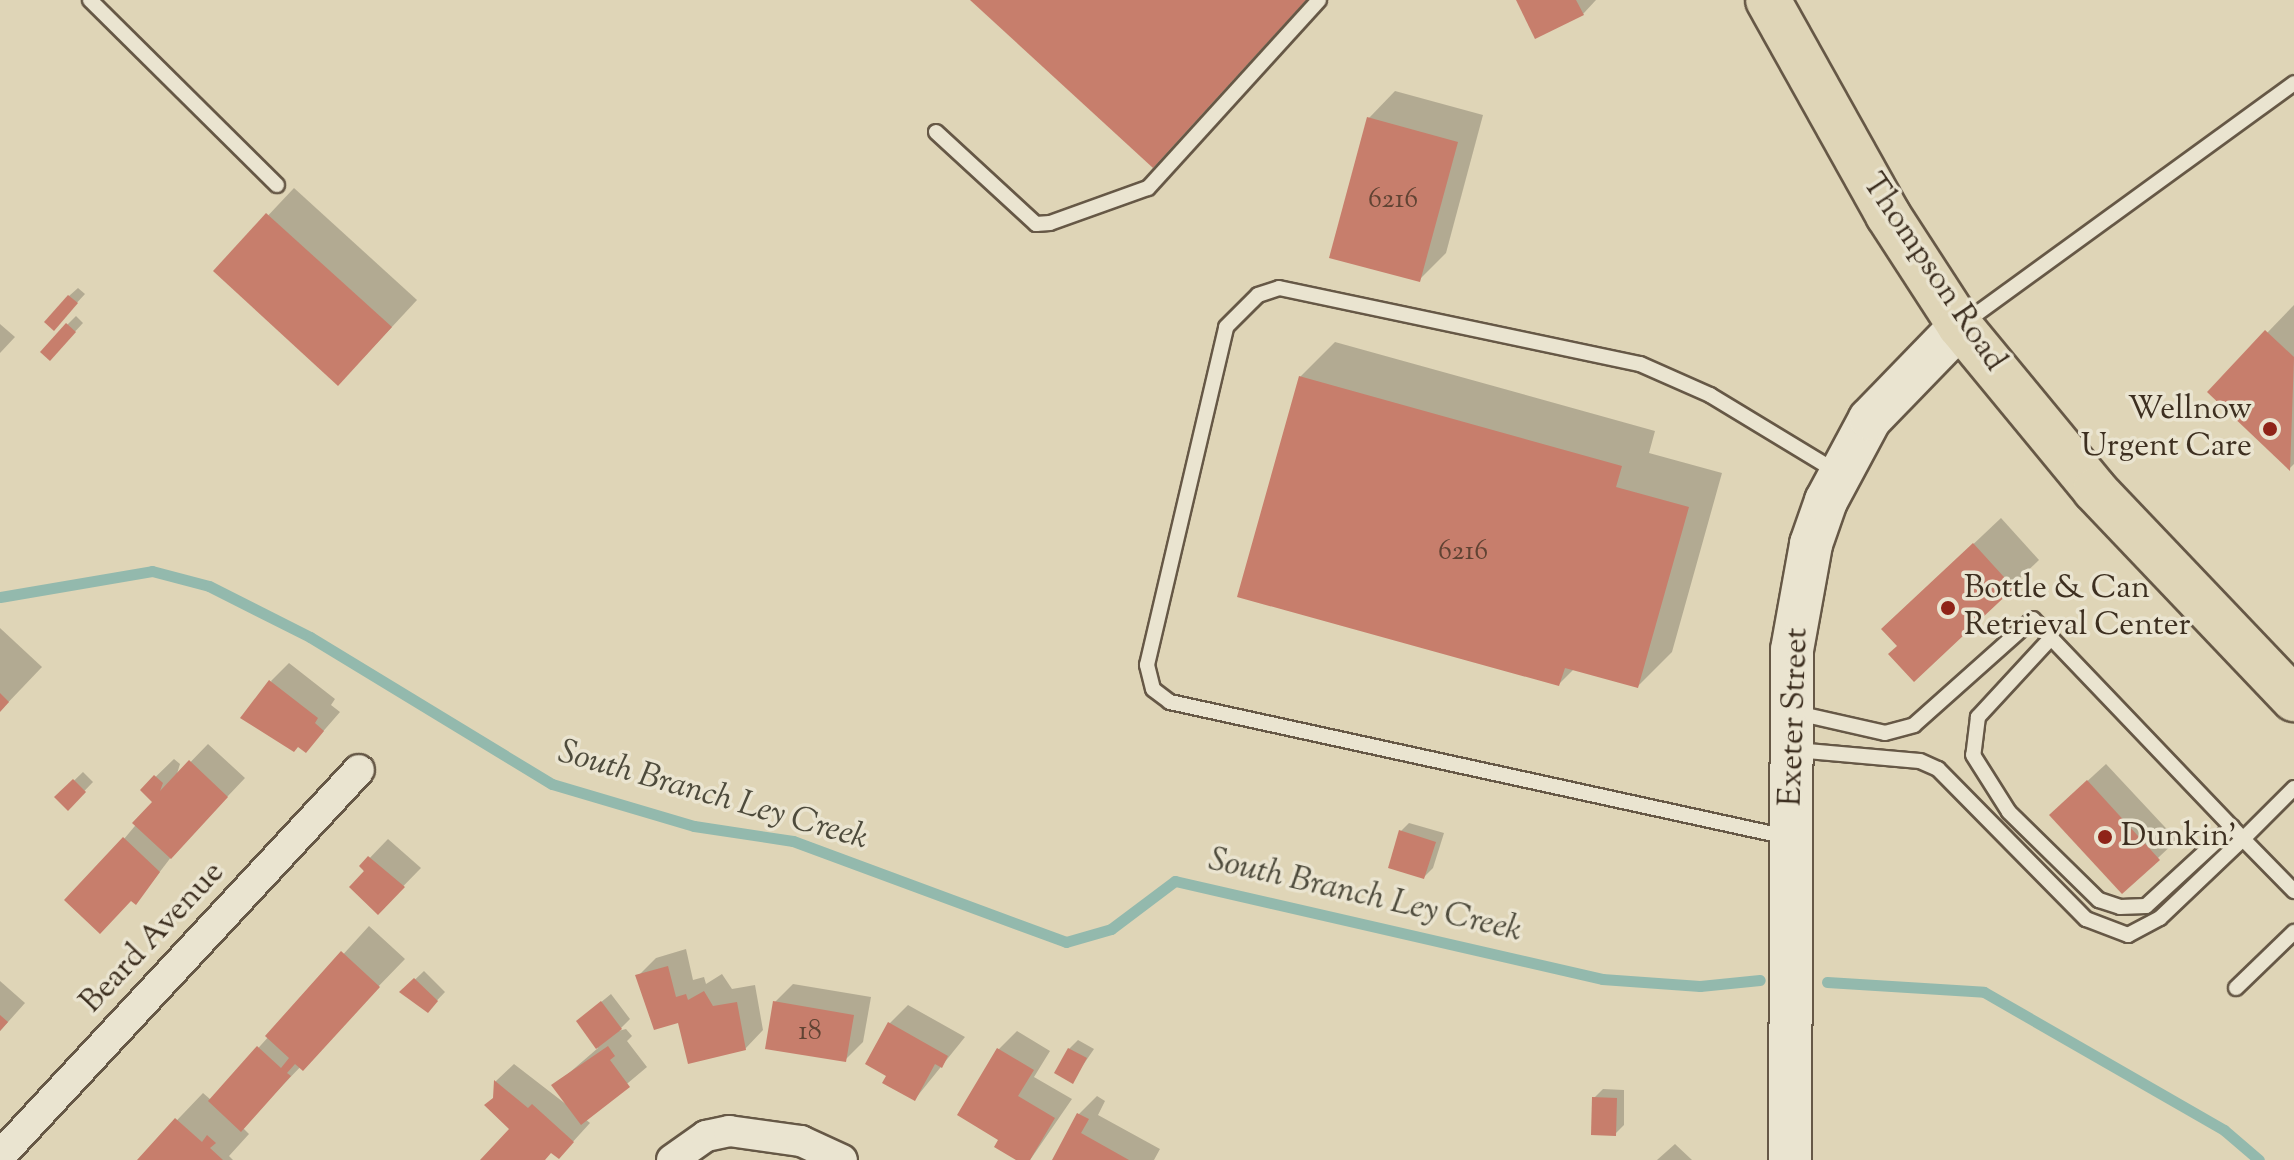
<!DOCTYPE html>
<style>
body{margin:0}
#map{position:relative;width:2294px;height:1160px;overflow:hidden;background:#dfd5b7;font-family:"Sorts Mill Goudy",serif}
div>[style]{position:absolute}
.shadow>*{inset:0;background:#0003}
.stream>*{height:11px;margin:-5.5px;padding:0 5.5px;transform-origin:5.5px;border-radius:5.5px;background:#93b9ad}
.building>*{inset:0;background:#c77e6c}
.roads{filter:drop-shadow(2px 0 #665846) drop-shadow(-2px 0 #665846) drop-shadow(0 2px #665846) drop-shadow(0 -2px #665846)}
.lane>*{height:14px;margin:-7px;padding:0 7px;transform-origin:7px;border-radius:7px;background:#eae4d0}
.street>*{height:30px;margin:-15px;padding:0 15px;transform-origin:15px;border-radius:15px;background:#eae4d0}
.secondary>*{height:42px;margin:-21px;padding:0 21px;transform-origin:21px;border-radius:21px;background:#eae4d0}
.primary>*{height:44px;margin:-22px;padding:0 22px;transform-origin:22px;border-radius:22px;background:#dfd5b7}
.dots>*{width:22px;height:22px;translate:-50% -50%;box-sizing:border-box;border:4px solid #eae4d0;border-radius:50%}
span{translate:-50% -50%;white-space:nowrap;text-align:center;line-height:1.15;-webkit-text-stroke:7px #eae4d0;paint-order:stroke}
.number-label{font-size:28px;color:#604333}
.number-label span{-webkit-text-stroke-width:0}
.street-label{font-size:32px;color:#3d2f20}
.poi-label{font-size:32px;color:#3d2f20}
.right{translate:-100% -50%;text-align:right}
.left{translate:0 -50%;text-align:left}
.water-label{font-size:34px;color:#4e4b3c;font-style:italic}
</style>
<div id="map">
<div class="shadow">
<div style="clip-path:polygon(973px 0,1307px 0,1153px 165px)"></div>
<div style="clip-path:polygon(1518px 0,1596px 0,1583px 14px)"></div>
<div style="clip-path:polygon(1395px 91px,1483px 115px,1446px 253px,1419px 280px,1369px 118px)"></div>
<div style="clip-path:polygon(294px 188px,417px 300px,364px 357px,216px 271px)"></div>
<div style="clip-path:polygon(78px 288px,85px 294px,62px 319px,69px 296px)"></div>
<div style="clip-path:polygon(2294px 305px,2294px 464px,2290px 468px,2210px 392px)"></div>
<div style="clip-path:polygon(76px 316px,83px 323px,58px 350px,67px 325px)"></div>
<div style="clip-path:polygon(0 324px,15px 337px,0 353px)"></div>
<div style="clip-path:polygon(1335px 342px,1655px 431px,1649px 453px,1722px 473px,1672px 652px,1638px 686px,1575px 668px,1559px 684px,1300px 377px)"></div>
<div style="clip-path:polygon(2001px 518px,2039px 560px,1914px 679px,1899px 646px,1911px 603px)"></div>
<div style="clip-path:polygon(0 628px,42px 667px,0 711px)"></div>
<div style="clip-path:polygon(289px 663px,335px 699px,331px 705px,340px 712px,306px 751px,271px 681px)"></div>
<div style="clip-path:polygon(208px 744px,245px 778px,175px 852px,136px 903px,124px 839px,155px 802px,142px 790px,174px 759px,180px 764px,176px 777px)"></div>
<div style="clip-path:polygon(2106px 764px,2177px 840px,2122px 892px,2070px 797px)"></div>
<div style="clip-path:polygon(83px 772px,93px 782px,68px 808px,57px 797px)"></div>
<div style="clip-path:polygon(1409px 823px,1444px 833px,1433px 868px,1424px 877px,1401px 831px)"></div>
<div style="clip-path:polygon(388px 839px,421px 868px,378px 912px,362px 866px)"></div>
<div style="clip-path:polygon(369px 926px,405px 959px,242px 1127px,249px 1134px,229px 1156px,233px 1160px,139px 1160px,203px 1093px,211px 1100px)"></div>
<div style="clip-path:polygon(686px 949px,693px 980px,704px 977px,706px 984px,722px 974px,732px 989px,755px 985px,763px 1030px,745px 1049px,679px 1021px,638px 976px,656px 958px)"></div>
<div style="clip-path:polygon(424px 971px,445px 992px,428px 1010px,402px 992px)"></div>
<div style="clip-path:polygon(0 981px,25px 1003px,0 1031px)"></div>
<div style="clip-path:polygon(793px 984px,871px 997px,863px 1042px,845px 1060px,775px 1002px)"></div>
<div style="clip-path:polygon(611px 994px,630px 1019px,618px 1031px,626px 1029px,632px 1036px,627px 1041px,647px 1067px,585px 1119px,590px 1123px,559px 1157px,552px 1151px,544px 1160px,483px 1160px,512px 1129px,495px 1097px,496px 1081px,514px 1064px,567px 1105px,554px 1086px,598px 1048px,578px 1021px)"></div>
<div style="clip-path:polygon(908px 1005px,965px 1037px,915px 1099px,888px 1075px,890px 1023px)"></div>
<div style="clip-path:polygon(1017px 1031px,1050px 1051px,1034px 1077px,1072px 1099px,1030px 1160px,1020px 1160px,1000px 1139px,959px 1115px,999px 1049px)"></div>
<div style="clip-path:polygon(1078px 1040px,1094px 1049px,1072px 1081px,1069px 1049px)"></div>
<div style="clip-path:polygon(1603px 1089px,1624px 1090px,1624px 1125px,1615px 1134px,1594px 1098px)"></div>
<div style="clip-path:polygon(1097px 1096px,1105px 1101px,1098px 1115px,1160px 1149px,1154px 1160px,1054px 1160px,1079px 1114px)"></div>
<div style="clip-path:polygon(1675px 1144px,1692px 1160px,1657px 1160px)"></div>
</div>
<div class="stream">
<div style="left:0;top:597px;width:154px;rotate:-9.7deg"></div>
<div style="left:152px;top:571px;width:59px;rotate:14.7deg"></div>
<div style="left:209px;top:586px;width:113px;rotate:26.8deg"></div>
<div style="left:310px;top:637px;width:283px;rotate:31.3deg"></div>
<div style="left:552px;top:784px;width:148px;rotate:16.5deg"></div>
<div style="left:694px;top:826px;width:100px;rotate:8.6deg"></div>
<div style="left:793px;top:841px;width:291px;rotate:20.3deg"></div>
<div style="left:1066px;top:942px;width:47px;rotate:-16.1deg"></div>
<div style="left:1111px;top:929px;width:80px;rotate:-36.9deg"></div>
<div style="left:1175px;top:881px;width:438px;rotate:12.9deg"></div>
<div style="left:1602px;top:979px;width:98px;rotate:4.1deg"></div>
<div style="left:1700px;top:986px;width:60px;rotate:-5.7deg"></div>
<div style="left:1827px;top:982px;width:157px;rotate:3.6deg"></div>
<div style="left:1984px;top:992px;width:277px;rotate:29.9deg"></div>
<div style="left:2224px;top:1130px;width:46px;rotate:40.6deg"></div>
</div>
<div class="building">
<div style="clip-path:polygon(970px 0,1306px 0,1153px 168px)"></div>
<div style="clip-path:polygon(1516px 0,1576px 0,1584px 15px,1535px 39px)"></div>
<div style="clip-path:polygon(1367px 117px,1458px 142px,1420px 282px,1329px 258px)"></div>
<div style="clip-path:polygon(266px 213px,392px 327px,338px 386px,213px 271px)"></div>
<div style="clip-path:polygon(68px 295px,78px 303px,54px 331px,44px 322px)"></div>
<div style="clip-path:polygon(66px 323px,76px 332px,50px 361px,40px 352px)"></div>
<div style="clip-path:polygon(2265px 330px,2294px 357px,2290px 471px,2207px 392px)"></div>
<div style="clip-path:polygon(1299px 376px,1622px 466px,1616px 487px,1689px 507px,1638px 688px,1565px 668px,1559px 686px,1237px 597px)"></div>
<div style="clip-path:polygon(1973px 543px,2014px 588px,1914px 682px,1888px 654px,1897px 646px,1881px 629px)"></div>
<div style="clip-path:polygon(269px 680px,318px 718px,315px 723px,324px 731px,306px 753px,298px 747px,294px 752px,240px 718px)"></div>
<div style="clip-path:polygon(0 693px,9px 702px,0 712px)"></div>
<div style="clip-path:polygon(189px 760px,228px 797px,171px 859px,132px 823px,152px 802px,140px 790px,154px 775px,163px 783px,160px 791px)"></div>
<div style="clip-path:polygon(73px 779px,86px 792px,68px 811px,54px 797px)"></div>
<div style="clip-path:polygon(2087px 780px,2160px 860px,2122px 894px,2049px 815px)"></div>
<div style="clip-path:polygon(1399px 830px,1436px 842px,1424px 879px,1388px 868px)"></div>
<div style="clip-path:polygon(123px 837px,160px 872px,136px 905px,131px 901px,100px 934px,64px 900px)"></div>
<div style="clip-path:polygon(368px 856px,405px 887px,378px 915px,349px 887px,364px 871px,359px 866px)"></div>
<div style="clip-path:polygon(341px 951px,380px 987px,303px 1071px,295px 1064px,287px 1073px,291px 1076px,241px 1132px,208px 1101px,257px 1046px,281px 1068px,289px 1058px,265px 1036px)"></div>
<div style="clip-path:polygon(668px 966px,676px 997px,686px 994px,688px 1000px,704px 991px,713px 1006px,737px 1002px,746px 1050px,688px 1064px,678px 1023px,654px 1030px,635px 975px)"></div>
<div style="clip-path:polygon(414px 978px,438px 1001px,428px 1013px,399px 992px)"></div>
<div style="clip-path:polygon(601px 1001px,622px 1029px,596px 1049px,576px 1021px)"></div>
<div style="clip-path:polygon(773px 1001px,854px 1015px,846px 1062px,765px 1049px)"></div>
<div style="clip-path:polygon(0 1015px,8px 1022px,0 1031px)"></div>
<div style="clip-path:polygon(888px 1022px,948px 1056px,942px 1068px,935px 1064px,915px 1101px,882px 1083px,886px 1076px,865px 1064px)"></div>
<div style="clip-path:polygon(608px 1046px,615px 1056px,610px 1060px,630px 1087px,581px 1125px,551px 1085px)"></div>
<div style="clip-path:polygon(997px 1048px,1034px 1070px,1018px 1096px,1055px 1118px,1030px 1160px,1016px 1160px,994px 1147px,998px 1140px,957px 1115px)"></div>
<div style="clip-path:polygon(1068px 1048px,1087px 1058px,1073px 1084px,1054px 1073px)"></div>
<div style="clip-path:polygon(494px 1080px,528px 1108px,532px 1104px,574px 1142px,559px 1159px,551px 1153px,545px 1160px,480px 1160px,509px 1129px,484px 1105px,493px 1098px)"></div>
<div style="clip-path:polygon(1592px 1097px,1617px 1098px,1616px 1136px,1591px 1135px)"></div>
<div style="clip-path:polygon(1077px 1113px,1089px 1119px,1081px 1133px,1129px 1160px,1052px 1160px)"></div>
<div style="clip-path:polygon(175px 1118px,202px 1142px,207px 1135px,216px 1143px,210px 1148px,223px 1160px,137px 1160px)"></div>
</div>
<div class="roads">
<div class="lane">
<div style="left:90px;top:0;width:263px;rotate:44.7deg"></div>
<div style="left:936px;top:132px;width:136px;rotate:42.6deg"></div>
<div style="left:1036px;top:224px;width:14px;rotate:-4deg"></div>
<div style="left:1050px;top:223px;width:104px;rotate:-19.7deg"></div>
<div style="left:1148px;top:188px;width:254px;rotate:-47.7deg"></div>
<div style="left:1964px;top:323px;width:408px;rotate:-36deg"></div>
<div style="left:2051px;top:638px;width:108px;rotate:132.7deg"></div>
<div style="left:1978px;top:717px;width:38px;rotate:97deg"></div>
<div style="left:1973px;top:755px;width:67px;rotate:57.7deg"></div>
<div style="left:2009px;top:812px;width:126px;rotate:44.4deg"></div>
<div style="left:2099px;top:900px;width:22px;rotate:18deg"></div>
<div style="left:2120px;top:907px;width:26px;rotate:-2deg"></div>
<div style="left:2146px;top:906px;width:117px;rotate:-42.6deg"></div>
<div style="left:1797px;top:713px;width:90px;rotate:12.8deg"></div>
<div style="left:1885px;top:733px;width:30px;rotate:-15deg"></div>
<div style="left:1914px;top:725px;width:159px;rotate:-41.7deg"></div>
<div style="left:2033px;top:619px;width:304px;rotate:46.3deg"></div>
<div style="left:2243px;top:839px;width:72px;rotate:-45deg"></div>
<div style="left:1796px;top:750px;width:124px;rotate:5.1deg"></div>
<div style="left:1920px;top:761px;width:20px;rotate:24deg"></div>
<div style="left:1938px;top:769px;width:211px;rotate:45.4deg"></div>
<div style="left:2086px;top:919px;width:45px;rotate:20.9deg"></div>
<div style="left:2128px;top:935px;width:36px;rotate:-28deg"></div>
<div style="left:2160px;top:918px;width:115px;rotate:-43.6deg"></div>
<div style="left:2243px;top:839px;width:73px;rotate:45.6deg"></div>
<div style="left:1787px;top:837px;width:632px;rotate:-167.66deg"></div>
<div style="left:1170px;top:702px;width:21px;rotate:-143deg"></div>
<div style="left:1153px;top:689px;width:25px;rotate:-104deg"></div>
<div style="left:1147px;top:665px;width:347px;rotate:-76.8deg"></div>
<div style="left:1226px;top:327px;width:45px;rotate:-45deg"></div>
<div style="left:1258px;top:295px;width:22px;rotate:-18deg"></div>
<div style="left:1279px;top:288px;width:369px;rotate:11.9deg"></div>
<div style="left:1640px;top:364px;width:77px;rotate:23.9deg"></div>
<div style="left:1710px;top:395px;width:149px;rotate:31.2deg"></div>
<div style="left:2236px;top:988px;width:81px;rotate:-44deg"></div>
</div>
<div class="street">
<div style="left:0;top:1156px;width:527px;rotate:-47.08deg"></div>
<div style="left:672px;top:1160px;width:42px;rotate:-35.2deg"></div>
<div style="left:706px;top:1136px;width:24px;rotate:-12deg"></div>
<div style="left:729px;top:1131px;width:73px;rotate:7.9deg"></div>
<div style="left:801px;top:1141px;width:45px;rotate:24.9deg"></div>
</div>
<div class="secondary">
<div style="left:1790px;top:1160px;width:510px;rotate:-89.78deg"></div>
<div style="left:1792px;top:650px;width:108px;rotate:-79.8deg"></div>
<div style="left:1811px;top:544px;width:46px;rotate:-70.8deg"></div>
<div style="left:1826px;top:501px;width:93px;rotate:-61.8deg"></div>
<div style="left:1870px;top:419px;width:129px;rotate:-45.9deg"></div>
</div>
<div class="primary">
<div style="left:1768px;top:0;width:246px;rotate:60.8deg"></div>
<div style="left:1888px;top:215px;width:132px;rotate:57deg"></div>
<div style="left:1960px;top:326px;width:212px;rotate:50.5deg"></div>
<div style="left:2095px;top:490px;width:289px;rotate:46.4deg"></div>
</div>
</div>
<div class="dots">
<div style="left:2270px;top:429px;background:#8f2418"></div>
<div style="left:1948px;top:608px;background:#8f2418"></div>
<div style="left:2105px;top:837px;background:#8f2418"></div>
</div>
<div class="number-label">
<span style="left:1393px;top:200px">6216</span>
<span style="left:1463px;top:552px">6216</span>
<span style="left:810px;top:1032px">18</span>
</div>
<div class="street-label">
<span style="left:1933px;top:273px;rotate:56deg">Thompson Road</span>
<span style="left:1795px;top:717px;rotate:-88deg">Exeter Street</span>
<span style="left:153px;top:938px;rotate:-47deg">Beard Avenue</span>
</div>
<div class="poi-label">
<span class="right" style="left:2252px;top:429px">Wellnow<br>Urgent Care</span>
<span class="left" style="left:1964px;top:608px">Bottle &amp; Can<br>Retrieval Center</span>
<span class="left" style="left:2121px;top:837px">Dunkin'</span>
</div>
<div class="water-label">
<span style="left:713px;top:796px;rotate:16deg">South Branch Ley Creek</span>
<span style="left:1365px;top:896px;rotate:13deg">South Branch Ley Creek</span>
</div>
</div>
